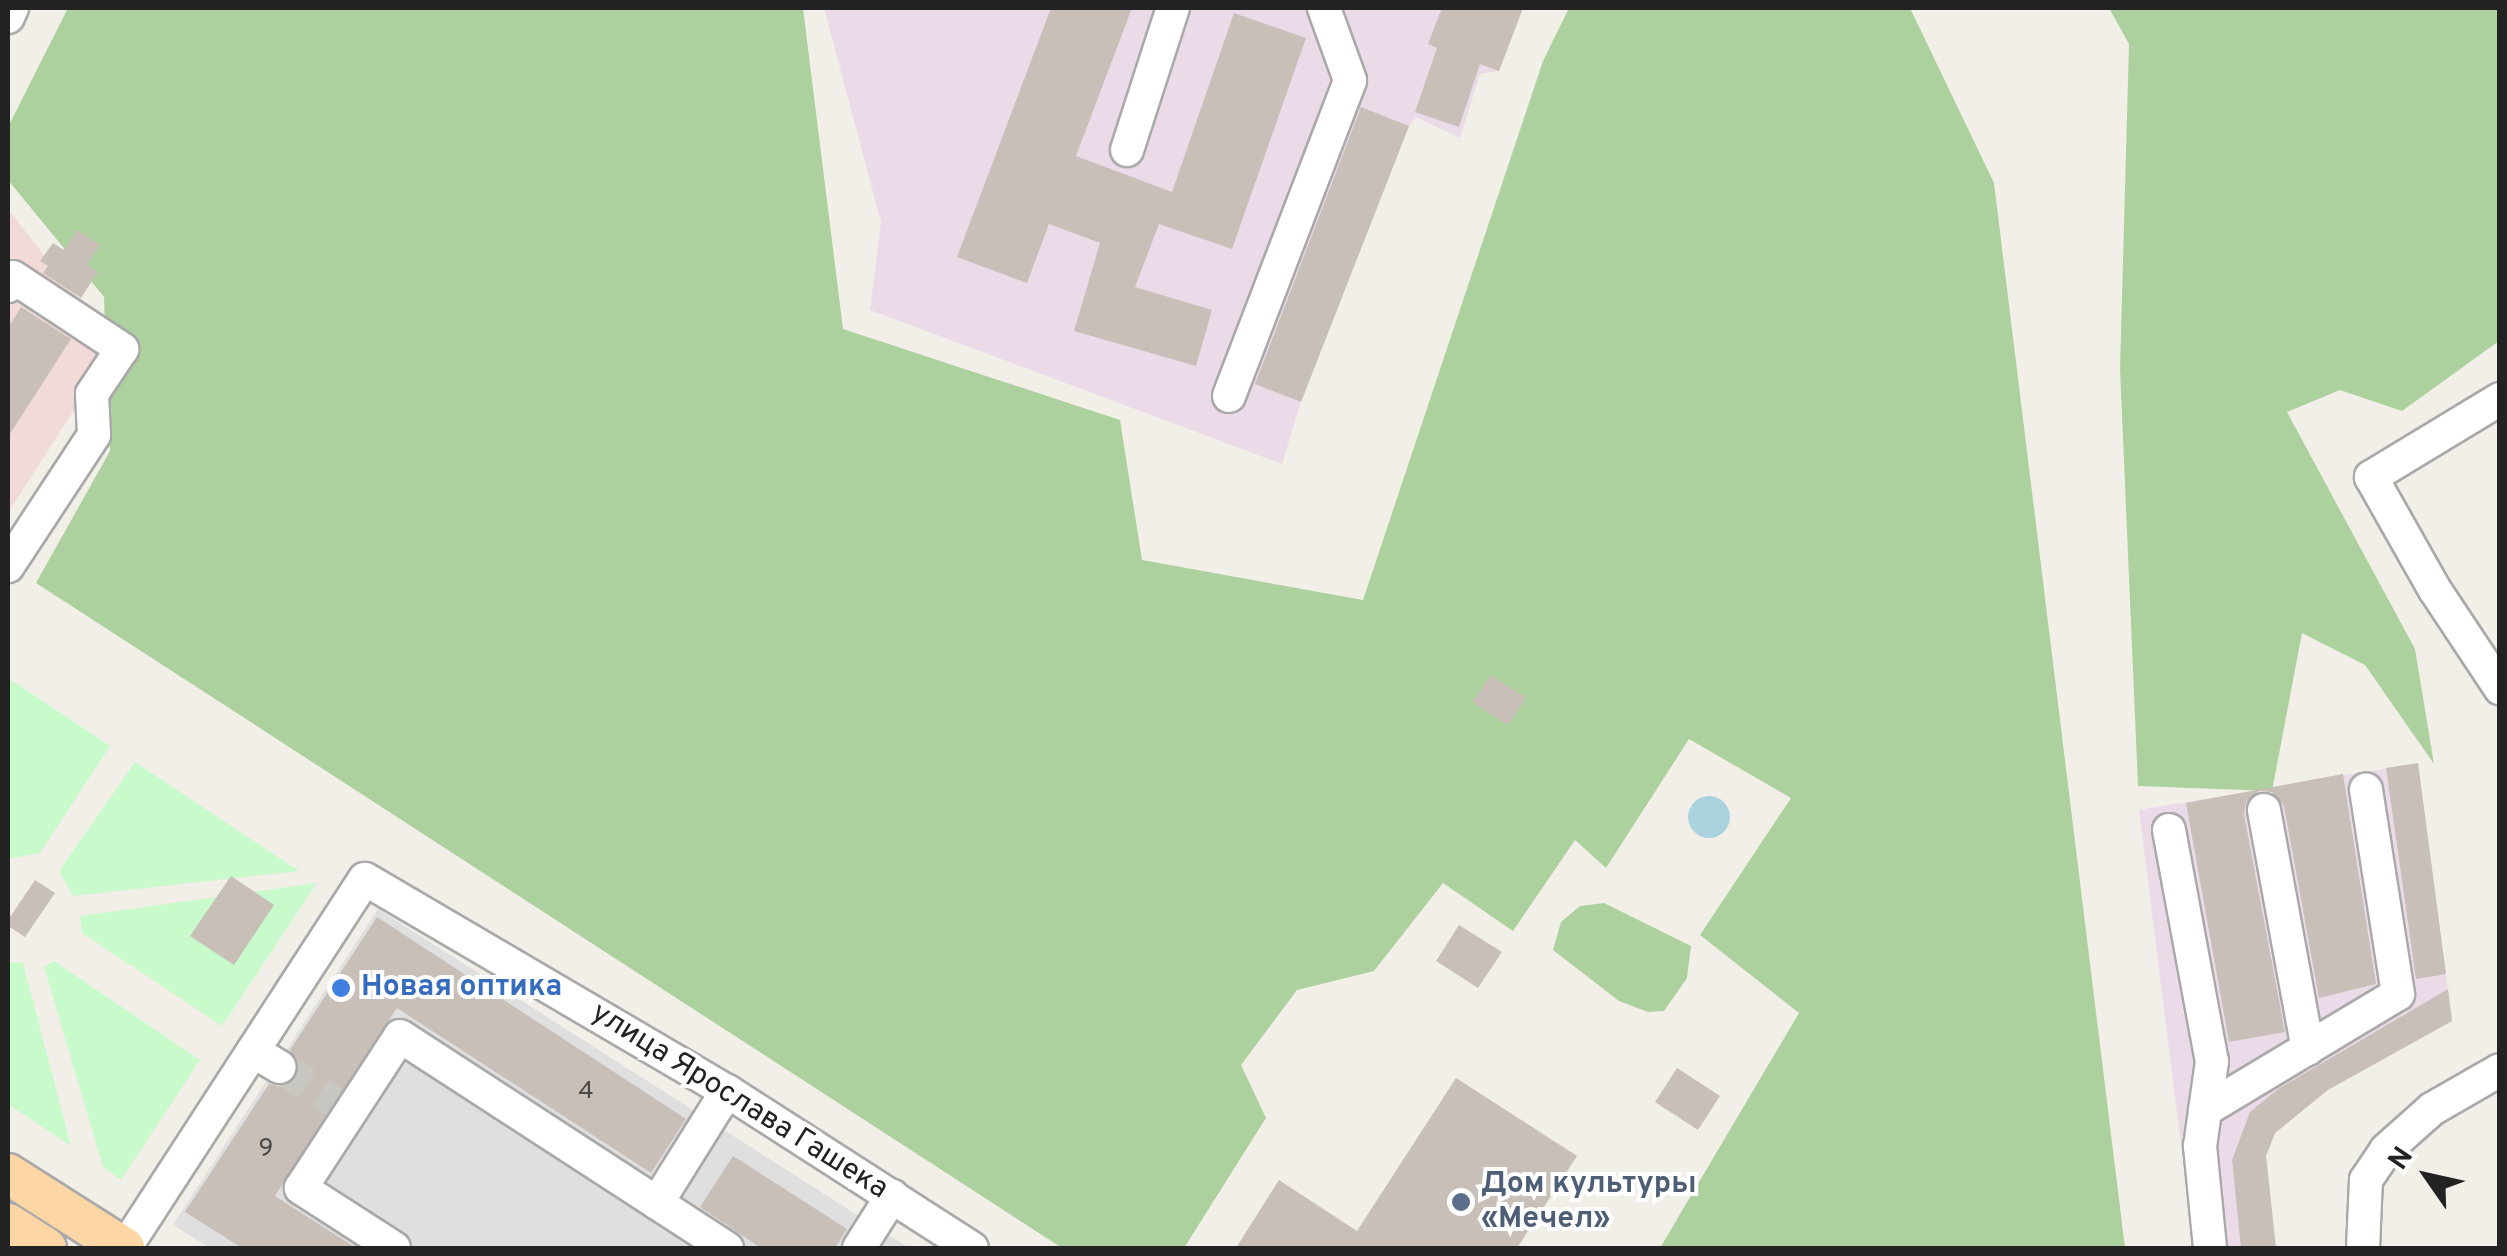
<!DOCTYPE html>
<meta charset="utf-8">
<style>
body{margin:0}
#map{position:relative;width:2507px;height:1256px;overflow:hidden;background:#f2efe9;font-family:Overpass,sans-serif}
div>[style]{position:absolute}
.residential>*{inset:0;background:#e0dfdf}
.commercial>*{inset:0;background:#f2dad9}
.industrial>*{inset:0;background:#ebdbe8}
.forest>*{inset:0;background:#add19e}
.park>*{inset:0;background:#c8facc}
.water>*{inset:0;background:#aad3df}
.round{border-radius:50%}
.building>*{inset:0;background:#c7bfb8}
.minor-tunnel>*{height:32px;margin-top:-16px;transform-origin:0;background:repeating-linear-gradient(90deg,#c8c6c1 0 32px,transparent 0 48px)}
.roads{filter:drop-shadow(2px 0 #a9a9a9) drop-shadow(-2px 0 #a9a9a9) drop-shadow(0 2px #a9a9a9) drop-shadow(0 -2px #a9a9a9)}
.minor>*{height:32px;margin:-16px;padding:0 16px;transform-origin:16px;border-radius:16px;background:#fff}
.major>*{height:40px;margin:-20px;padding:0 20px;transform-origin:20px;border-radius:20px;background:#fcd6a4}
.dots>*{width:28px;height:28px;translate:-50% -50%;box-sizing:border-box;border:5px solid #fff;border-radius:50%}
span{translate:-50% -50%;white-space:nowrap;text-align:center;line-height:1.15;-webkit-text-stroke:8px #fff;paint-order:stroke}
.number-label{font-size:25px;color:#4b4948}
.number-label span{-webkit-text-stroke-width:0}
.shop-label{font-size:30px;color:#366cbe;font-weight:700}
.left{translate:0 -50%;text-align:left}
.street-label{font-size:30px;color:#222}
.service-label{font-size:30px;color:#4e5e75;font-weight:700}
.frame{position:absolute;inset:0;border:10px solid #222;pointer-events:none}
.north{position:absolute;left:2377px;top:1126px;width:100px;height:100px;-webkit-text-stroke:8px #fff;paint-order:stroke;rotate:304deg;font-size:28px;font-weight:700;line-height:40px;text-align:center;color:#222}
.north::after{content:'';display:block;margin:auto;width:35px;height:45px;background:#222;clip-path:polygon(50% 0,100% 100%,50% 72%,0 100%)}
</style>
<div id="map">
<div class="residential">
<div style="clip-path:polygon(378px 909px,909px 1248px,210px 1248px,173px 1225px)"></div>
</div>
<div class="commercial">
<div style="clip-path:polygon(8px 209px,115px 346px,8px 513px)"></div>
</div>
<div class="industrial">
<div style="clip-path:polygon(824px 8px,1523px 8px,1499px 71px,1480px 74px,1460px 138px,1416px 117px,1409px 126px,1301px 402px,1282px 464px,870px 310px,881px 222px)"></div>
<div style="clip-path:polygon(2418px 763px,2452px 1021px,2327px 1090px,2275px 1133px,2266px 1156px,2276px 1248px,2194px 1248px,2139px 810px)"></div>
</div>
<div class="forest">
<div style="clip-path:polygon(68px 8px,803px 8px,843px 329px,1120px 420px,1142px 560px,1363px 600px,1543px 61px,1569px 8px,1910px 8px,1994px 183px,2125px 1248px,1660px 1248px,1799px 1013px,1700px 935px,1791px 798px,1689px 739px,1606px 868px,1575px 840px,1513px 931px,1443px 883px,1374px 971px,1297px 990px,1241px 1065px,1266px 1118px,1184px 1248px,1062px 1248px,36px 583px,110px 451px,104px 297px,8px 180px,8px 127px)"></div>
<div style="clip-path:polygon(2109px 8px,2499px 8px,2499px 341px,2402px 411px,2340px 390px,2287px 412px,2415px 649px,2434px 764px,2365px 665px,2302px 633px,2272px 791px,2138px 786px,2120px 369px,2129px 44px)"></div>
<div style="clip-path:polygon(1604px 903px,1691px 946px,1687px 978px,1664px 1011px,1648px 1012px,1619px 1001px,1553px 950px,1561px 922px,1580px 906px)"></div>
</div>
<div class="park">
<div style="clip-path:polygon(8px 678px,110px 746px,40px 853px,8px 859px)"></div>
<div style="clip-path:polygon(135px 762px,299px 871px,73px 896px,59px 871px)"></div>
<div style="clip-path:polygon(317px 883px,222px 1026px,82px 933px,80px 916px)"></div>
<div style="clip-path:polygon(54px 961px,200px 1060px,121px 1180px,103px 1167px,44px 967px)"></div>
<div style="clip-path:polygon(8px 962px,23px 963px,71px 1146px,8px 1104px)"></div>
</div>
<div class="water">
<div class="round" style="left:1688px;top:796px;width:42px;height:42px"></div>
</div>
<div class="building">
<div style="clip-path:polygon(1051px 8px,1132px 8px,1076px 156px,1172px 192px,1234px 13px,1306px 38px,1232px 249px,1159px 224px,1135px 287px,1212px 310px,1196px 366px,1074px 331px,1100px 243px,1049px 224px,1027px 283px,957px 257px)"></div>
<div style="clip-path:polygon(1442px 8px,1523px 8px,1499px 71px,1480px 64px,1459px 127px,1415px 112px,1437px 48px,1428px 44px)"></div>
<div style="clip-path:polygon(1361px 107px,1409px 126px,1301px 402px,1255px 384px)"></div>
<div style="clip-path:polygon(77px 230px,100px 245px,87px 265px,98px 272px,81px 298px,43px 273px,48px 266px,40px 261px,53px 243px,64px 250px)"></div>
<div style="clip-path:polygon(21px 307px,71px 339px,8px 437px,8px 328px)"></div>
<div style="clip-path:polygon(1491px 675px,1526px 698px,1508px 725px,1472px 702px)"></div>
<div style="clip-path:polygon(2418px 763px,2446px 974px,2416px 979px,2386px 768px)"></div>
<div style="clip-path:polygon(2343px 774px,2376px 984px,2319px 998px,2284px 806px,2272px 792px,2259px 791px,2246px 802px,2244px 814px,2285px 1032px,2229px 1042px,2186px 803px)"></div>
<div style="clip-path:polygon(231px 876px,274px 905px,234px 965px,190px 936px)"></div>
<div style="clip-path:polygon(35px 880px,55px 893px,25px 937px,8px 926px,8px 920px)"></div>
<div style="clip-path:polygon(377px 917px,686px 1119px,651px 1173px,397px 1008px,275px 1196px,356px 1248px,242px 1248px,185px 1212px,269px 1084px,281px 1087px,297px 1078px,300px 1066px,290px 1050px)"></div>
<div style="clip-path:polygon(1459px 925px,1502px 952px,1478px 988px,1436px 961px)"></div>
<div style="clip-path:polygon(2448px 989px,2452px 1021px,2328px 1090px,2275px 1133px,2266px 1156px,2276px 1248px,2241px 1248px,2232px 1160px,2250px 1112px,2278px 1089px)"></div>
<div style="clip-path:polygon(1677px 1068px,1720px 1096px,1698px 1130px,1655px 1102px)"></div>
<div style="clip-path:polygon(1456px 1078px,1577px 1156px,1517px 1248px,1236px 1248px,1279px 1180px,1357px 1231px)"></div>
<div style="clip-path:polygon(733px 1156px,847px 1229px,835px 1248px,761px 1248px,700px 1207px)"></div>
</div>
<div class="minor-tunnel">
<div style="left:280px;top:1067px;width:66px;rotate:33.2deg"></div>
</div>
<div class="roads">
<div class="minor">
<div style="left:8px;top:17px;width:10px;rotate:-66deg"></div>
<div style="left:1127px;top:150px;width:149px;rotate:-72.1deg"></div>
<div style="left:8px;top:286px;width:10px;rotate:-61deg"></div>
<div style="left:13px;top:277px;width:131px;rotate:33.4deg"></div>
<div style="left:122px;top:349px;width:54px;rotate:123.7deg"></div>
<div style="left:92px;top:394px;width:41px;rotate:87.2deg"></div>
<div style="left:94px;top:435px;width:157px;rotate:123.3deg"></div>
<div style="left:1229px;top:396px;width:338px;rotate:-69deg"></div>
<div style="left:1350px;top:80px;width:77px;rotate:-109.9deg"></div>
<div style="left:2500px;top:399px;width:151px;rotate:148.8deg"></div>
<div style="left:2371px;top:477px;width:130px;rotate:60.5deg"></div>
<div style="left:2435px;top:590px;width:118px;rotate:56.4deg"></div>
<div style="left:2264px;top:810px;width:243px;rotate:79.6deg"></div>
<div style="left:2169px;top:830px;width:235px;rotate:79.5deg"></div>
<div style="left:2212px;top:1061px;width:86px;rotate:98deg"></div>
<div style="left:2200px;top:1146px;width:102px;rotate:84.4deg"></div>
<div style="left:253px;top:1051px;width:31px;rotate:31deg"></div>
<div style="left:2205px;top:1110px;width:225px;rotate:-31deg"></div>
<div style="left:2398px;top:994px;width:207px;rotate:-98.9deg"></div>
<div style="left:657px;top:1203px;width:132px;rotate:-58deg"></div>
<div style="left:125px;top:1248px;width:440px;rotate:-57deg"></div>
<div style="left:365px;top:879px;width:420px;rotate:30.4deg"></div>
<div style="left:727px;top:1091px;width:291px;rotate:32.7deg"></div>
<div style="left:394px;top:1248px;width:111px;rotate:-147.2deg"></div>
<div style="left:301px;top:1188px;width:181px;rotate:-56.9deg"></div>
<div style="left:400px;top:1036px;width:390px;rotate:33deg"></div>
<div style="left:859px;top:1248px;width:62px;rotate:-57.6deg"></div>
<div style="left:2363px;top:1248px;width:68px;rotate:-87.5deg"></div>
<div style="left:2366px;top:1180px;width:36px;rotate:-56deg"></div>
<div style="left:2386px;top:1150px;width:62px;rotate:-41.7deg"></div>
<div style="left:2432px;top:1109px;width:78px;rotate:-29.8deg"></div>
</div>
<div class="major">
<div style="left:8px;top:1174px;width:138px;rotate:32.5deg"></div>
<div style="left:8px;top:1224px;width:45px;rotate:32.3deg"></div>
</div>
</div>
<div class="dots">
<div style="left:341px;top:988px;background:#3f7fe0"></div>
<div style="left:1461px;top:1202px;background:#5c6f8a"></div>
</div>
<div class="number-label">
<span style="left:586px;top:1092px">4</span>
<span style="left:266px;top:1149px">9</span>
</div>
<div class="shop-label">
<span class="left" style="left:361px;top:988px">Новая оптика</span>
</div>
<div class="street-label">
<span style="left:739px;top:1102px;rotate:32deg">улица Ярослава Гашека</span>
</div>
<div class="service-label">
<span class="left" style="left:1481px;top:1202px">Дом культуры<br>«Мечел»</span>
</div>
<div class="frame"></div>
<div class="north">N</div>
</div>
